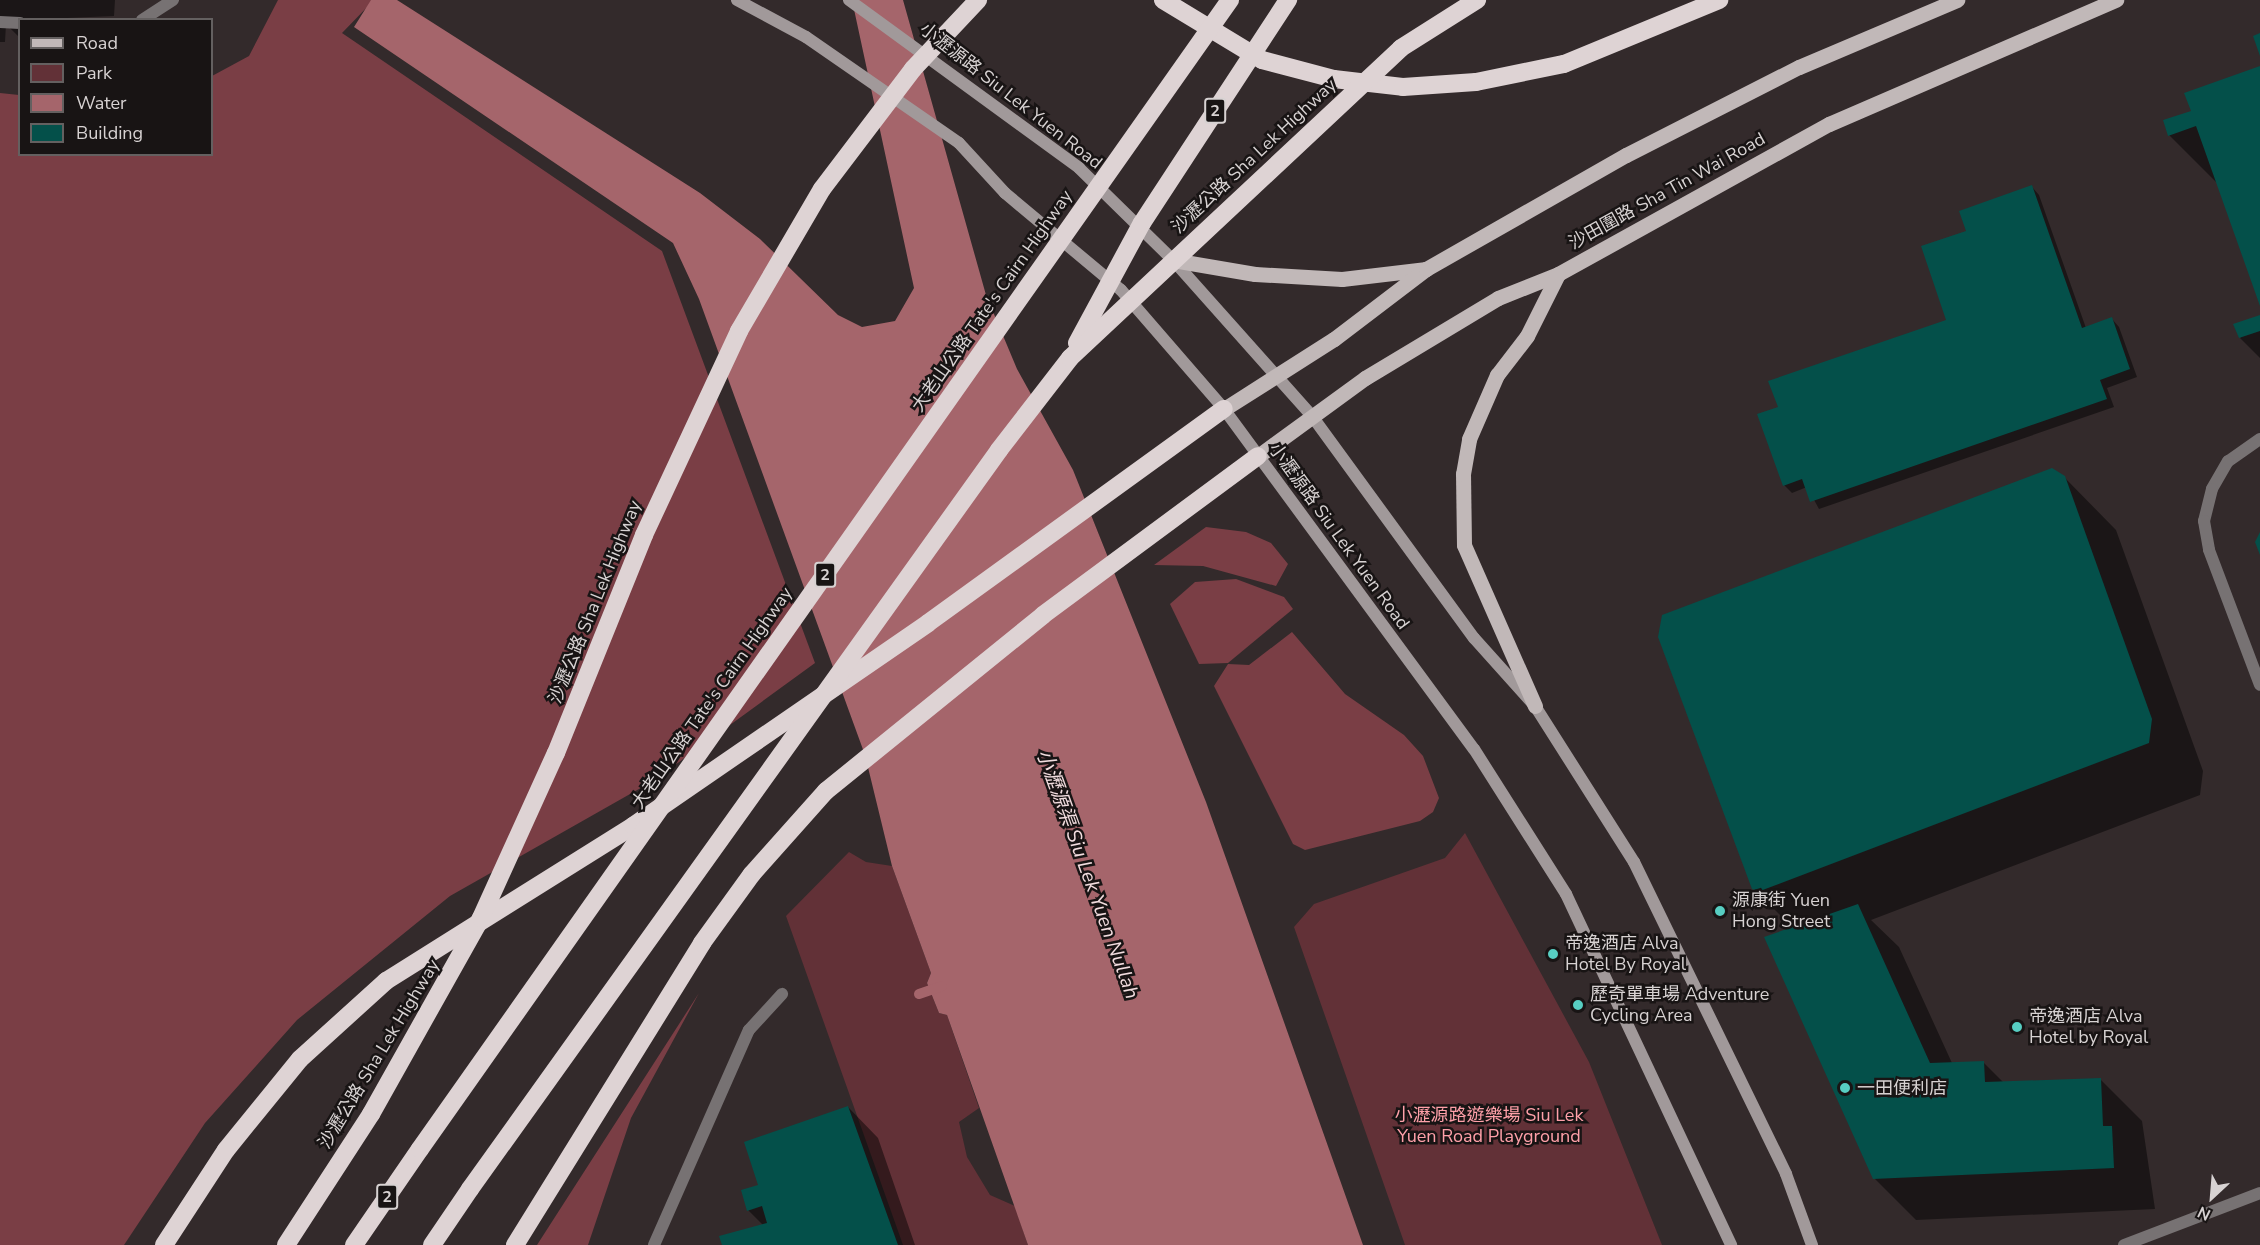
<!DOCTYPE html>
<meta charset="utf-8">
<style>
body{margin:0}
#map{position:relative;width:2260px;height:1245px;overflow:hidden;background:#332a2b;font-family:"Nunito Sans","Noto Sans TC",sans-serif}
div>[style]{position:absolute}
.green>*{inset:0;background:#623137}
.forest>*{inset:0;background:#7a3e45}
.water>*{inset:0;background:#a5656b}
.shadow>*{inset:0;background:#0007}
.stream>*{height:10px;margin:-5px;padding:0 5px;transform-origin:5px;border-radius:5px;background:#a5656b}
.building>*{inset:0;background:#04504a}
.service>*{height:12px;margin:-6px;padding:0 6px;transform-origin:6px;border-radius:6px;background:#777273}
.minor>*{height:12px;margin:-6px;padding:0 6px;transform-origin:6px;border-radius:6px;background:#777273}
.secondary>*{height:12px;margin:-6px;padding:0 6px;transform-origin:6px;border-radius:6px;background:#a1999a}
.primary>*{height:15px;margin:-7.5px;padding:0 7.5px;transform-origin:7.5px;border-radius:7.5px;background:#c1b8b8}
.motorway>*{height:18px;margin:-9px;padding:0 9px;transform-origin:9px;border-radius:9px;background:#ded3d4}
.motorway-bridge>*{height:18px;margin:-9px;padding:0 9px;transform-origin:9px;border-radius:9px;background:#ded3d4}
.dots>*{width:16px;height:16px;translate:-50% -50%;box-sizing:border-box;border:3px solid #181414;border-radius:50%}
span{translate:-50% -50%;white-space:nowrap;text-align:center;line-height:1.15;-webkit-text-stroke:5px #181414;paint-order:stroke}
.shield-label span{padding:2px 4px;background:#181414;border:2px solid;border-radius:4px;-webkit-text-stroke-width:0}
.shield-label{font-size:16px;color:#d7d2d2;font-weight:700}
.street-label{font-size:18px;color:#d7d2d2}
.poi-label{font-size:18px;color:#d7d2d2}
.left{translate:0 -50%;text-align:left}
.park-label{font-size:18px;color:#ffa0a9}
.water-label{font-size:20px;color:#f2dddf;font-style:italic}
.legend{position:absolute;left:18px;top:18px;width:195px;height:138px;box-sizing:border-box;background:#181414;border:2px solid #646060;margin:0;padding:8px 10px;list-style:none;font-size:18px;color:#d7d2d2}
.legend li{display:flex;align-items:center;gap:12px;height:30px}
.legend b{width:30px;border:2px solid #646060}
.north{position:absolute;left:2182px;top:1167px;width:60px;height:60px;-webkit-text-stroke:4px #181414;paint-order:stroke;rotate:206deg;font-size:16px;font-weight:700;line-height:24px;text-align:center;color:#d7d2d2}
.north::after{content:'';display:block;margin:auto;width:21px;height:27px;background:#d7d2d2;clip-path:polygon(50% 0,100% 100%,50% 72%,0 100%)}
</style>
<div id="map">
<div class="green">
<div style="clip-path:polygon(1465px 833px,1589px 1062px,1662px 1245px,1405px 1245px,1294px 927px,1314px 904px,1445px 858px)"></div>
<div style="clip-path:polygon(849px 852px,866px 862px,892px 866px,931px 973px,927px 983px,939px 1013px,947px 1015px,979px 1108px,959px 1122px,967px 1157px,990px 1195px,1015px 1206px,1028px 1245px,903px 1245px,786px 916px)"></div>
</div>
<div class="forest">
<div style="clip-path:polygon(278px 0,374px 0,342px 33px,662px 251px,815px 663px,653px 781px,450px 896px,297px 1020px,205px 1123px,124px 1245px,0 1245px,0 93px,19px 95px,20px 154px,212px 154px,212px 76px,249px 56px)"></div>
<div style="clip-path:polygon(1206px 527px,1246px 532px,1271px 543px,1288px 564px,1276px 586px,1203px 566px,1154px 565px)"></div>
<div style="clip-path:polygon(1236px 579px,1284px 597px,1293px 609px,1228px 663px,1199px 664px,1170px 604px,1195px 582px)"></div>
<div style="clip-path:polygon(1292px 632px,1345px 694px,1404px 735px,1423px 756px,1439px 798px,1433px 812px,1420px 821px,1305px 850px,1293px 844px,1214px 686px,1228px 664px,1249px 665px)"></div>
<div style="clip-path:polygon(699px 993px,631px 1118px,588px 1245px,537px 1245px)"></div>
</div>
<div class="water">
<div style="clip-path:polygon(371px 0,397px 0,700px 193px,760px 239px,838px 315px,862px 327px,895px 321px,914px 288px,852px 0,903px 0,986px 295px,1017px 369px,1073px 470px,1206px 802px,1363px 1245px,1028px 1245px,947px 1015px,939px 1013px,927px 983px,931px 973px,892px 866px,865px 755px,699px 299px,673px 243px,354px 27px)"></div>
</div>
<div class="shadow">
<div style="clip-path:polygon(0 0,115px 0,114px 16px,20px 20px,20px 38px,6px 24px,5px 42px,0 42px)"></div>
<div style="clip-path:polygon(2260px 68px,2260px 302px,2218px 184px,2169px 135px,2193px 112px)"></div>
<div style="clip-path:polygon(2032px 187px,2039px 195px,2086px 328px,2112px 319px,2119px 327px,2137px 377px,2107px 388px,2114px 407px,1819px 509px,1807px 487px,1792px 493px,1784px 485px,1779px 408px,1948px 321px,1967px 232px)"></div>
<div style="clip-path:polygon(2260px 316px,2260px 358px,2240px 338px)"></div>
<div style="clip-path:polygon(2064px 477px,2116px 530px,2203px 771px,2200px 795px,1871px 920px,1899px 947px,1952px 1063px,1983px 1062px,2004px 1083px,2100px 1079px,2142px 1121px,2155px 1209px,1916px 1220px,1874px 1178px,1793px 928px,1753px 888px)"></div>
<div style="clip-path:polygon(848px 1107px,878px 1138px,915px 1245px,724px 1245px,763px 1225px,748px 1210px,760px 1186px)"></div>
</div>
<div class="stream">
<div style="left:919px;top:994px;width:24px;rotate:-19deg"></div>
</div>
<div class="building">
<div style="clip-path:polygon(2260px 33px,2260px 56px,2253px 36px)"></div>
<div style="clip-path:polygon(2260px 66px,2260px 306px,2196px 126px,2168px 136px,2163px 120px,2191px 111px,2184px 93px)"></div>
<div style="clip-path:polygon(2032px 185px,2082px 328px,2112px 317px,2130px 369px,2100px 380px,2107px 399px,1810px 502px,1802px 479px,1783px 486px,1757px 414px,1778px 407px,1768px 381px,1946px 320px,1921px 246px,1966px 231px,1959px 211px)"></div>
<div style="clip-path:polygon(2260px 315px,2260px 331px,2239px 338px,2233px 324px)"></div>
<div style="clip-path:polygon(2052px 468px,2065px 476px,2152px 719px,2149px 743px,1760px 891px,1752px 889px,1658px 637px,1662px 615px)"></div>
<div style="clip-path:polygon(2260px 532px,2260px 555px,2255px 542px)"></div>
<div style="clip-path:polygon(1858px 904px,1930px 1063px,1984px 1061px,1985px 1082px,2101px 1078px,2103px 1126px,2112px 1126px,2114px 1168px,1873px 1179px,1764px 937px)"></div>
<div style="clip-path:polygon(848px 1106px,898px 1245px,722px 1245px,719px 1236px,767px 1223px,762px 1206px,747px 1211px,741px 1190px,758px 1185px,744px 1142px)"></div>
</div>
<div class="service">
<div style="left:142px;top:20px;width:37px;rotate:-33deg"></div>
<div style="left:0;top:22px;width:20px;rotate:3deg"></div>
<div style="left:654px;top:1245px;width:235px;rotate:-66.2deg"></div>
<div style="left:749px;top:1030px;width:49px;rotate:-47.5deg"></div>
</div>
<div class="minor">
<div style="left:2260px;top:439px;width:39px;rotate:145deg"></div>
<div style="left:2228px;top:461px;width:32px;rotate:120deg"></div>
<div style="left:2212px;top:489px;width:33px;rotate:104deg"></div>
<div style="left:2204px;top:521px;width:29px;rotate:80deg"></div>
<div style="left:2209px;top:550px;width:144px;rotate:69.3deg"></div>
<div style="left:2124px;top:1245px;width:146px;rotate:-20.9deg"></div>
</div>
<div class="secondary">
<div style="left:737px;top:0;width:78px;rotate:28.2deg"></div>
<div style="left:806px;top:37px;width:186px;rotate:34.7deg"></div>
<div style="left:959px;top:143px;width:68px;rotate:47.4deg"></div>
<div style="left:1005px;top:193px;width:151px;rotate:39.9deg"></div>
<div style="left:1121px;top:290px;width:157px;rotate:49.1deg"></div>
<div style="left:1224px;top:409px;width:422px;rotate:53.7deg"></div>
<div style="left:1474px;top:749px;width:172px;rotate:57.6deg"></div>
<div style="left:1566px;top:894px;width:388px;rotate:64.8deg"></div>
<div style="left:849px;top:0;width:285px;rotate:36.1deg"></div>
<div style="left:1079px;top:168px;width:132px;rotate:44.4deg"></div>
<div style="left:1173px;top:260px;width:209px;rotate:48.3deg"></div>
<div style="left:1312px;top:416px;width:275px;rotate:53.9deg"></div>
<div style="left:1474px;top:638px;width:91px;rotate:48.1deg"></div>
<div style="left:1535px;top:706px;width:185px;rotate:57.6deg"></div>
<div style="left:1634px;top:862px;width:347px;rotate:64deg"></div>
<div style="left:1786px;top:1174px;width:76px;rotate:69.9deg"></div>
</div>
<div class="primary">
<div style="left:1173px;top:260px;width:83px;rotate:9.7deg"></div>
<div style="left:1255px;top:274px;width:87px;rotate:3.3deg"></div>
<div style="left:1342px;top:279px;width:85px;rotate:-6.8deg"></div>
<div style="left:1224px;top:409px;width:130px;rotate:-32.5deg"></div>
<div style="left:1334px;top:339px;width:116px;rotate:-37.3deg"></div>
<div style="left:1426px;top:269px;width:230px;rotate:-29.7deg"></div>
<div style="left:1626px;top:155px;width:194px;rotate:-27deg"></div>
<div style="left:1799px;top:67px;width:172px;rotate:-23deg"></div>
<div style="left:1258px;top:456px;width:132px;rotate:-36.1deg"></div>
<div style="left:1365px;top:378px;width:155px;rotate:-31deg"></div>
<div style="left:1498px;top:298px;width:65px;rotate:-21.8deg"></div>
<div style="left:1558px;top:274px;width:310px;rotate:-29deg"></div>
<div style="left:1829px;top:124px;width:313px;rotate:-23.4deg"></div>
<div style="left:1535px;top:706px;width:176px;rotate:-113.8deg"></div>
<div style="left:1464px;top:545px;width:71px;rotate:-90.8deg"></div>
<div style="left:1463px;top:474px;width:36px;rotate:-80deg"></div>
<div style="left:1469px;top:439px;width:70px;rotate:-66.4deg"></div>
<div style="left:1497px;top:375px;width:49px;rotate:-52.4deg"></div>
<div style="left:1527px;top:336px;width:69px;rotate:-63.4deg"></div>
</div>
<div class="motorway">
<div style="left:1163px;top:0;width:116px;rotate:31.2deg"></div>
<div style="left:1262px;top:60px;width:74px;rotate:14.8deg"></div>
<div style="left:1334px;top:79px;width:69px;rotate:6.6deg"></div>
<div style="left:1403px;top:87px;width:73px;rotate:-3.9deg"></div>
<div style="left:1476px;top:82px;width:90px;rotate:-11.6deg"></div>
<div style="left:1564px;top:64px;width:168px;rotate:-22.4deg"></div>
<div style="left:999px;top:450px;width:116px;rotate:-52.3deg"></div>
<div style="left:164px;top:1245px;width:113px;rotate:-56.9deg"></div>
<div style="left:226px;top:1150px;width:117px;rotate:-50.9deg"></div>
<div style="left:300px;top:1059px;width:116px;rotate:-42.2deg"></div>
<div style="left:386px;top:981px;width:292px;rotate:-32.1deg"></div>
<div style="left:633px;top:826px;width:358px;rotate:-34.5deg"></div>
<div style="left:928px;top:623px;width:365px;rotate:-35.9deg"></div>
<div style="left:286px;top:1245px;width:156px;rotate:-57deg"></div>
<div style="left:354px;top:1245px;width:116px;rotate:-55.5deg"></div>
<div style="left:432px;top:1245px;width:68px;rotate:-55.8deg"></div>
<div style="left:515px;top:1245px;width:355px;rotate:-58.2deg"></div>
<div style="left:702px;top:943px;width:85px;rotate:-54.1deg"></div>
<div style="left:752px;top:874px;width:111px;rotate:-48.3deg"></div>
<div style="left:826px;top:791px;width:279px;rotate:-39deg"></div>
<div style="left:1043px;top:615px;width:267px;rotate:-36.5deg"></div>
</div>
<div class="motorway-bridge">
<div style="left:1077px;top:343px;width:136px;rotate:-61.6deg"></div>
<div style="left:1142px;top:223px;width:267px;rotate:-56.8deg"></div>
<div style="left:1070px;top:358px;width:453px;rotate:-43.1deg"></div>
<div style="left:1401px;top:48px;width:90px;rotate:-32.3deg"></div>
<div style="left:371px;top:1114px;width:225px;rotate:-60.7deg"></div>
<div style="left:481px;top:918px;width:181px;rotate:-65.6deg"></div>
<div style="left:556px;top:753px;width:235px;rotate:-68deg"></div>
<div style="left:644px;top:535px;width:225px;rotate:-65deg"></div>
<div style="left:739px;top:331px;width:164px;rotate:-59.7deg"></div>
<div style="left:822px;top:189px;width:151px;rotate:-52.8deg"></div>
<div style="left:913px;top:69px;width:95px;rotate:-46.7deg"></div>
<div style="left:420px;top:1149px;width:1406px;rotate:-54.82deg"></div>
<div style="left:470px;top:1189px;width:909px;rotate:-54.4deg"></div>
</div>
<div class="dots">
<div style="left:1720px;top:911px;background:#57cec2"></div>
<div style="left:1553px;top:954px;background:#57cec2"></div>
<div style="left:1578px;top:1005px;background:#57cec2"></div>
<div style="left:2017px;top:1027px;background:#57cec2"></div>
<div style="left:1845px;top:1088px;background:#57cec2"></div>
</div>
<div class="shield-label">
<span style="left:1215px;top:111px">2</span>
<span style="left:825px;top:575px">2</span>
<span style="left:387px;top:1197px">2</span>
</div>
<div class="street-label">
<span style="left:1011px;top:96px;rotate:38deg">小瀝源路 Siu Lek Yuen Road</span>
<span style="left:1254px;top:156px;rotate:-43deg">沙瀝公路 Sha Lek Highway</span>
<span style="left:1667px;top:191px;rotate:-29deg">沙田圍路 Sha Tin Wai Road</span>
<span style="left:992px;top:301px;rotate:-55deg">大老山公路 Tate's Cairn Highway</span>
<span style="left:1339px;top:536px;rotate:54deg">小瀝源路 Siu Lek Yuen Road</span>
<span style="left:595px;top:602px;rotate:-68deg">沙瀝公路 Sha Lek Highway</span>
<span style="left:712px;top:698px;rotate:-55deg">大老山公路 Tate's Cairn Highway</span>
<span style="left:379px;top:1054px;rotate:-59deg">沙瀝公路 Sha Lek Highway</span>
</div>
<div class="poi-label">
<span class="left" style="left:1732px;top:911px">源康街 Yuen<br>Hong Street</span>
<span class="left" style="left:1565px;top:954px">帝逸酒店 Alva<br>Hotel By Royal</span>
<span class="left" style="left:1590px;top:1005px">歷奇單車場 Adventure<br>Cycling Area</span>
<span class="left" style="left:2029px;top:1027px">帝逸酒店 Alva<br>Hotel by Royal</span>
<span class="left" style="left:1857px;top:1088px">一田便利店</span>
</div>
<div class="park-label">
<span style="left:1489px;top:1126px">小瀝源路遊樂場 Siu Lek<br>Yuen Road Playground</span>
</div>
<div class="water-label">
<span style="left:1088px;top:874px;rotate:70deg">小瀝源渠 Siu Lek Yuen Nullah</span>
</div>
<ul class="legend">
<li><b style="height:8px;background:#c1b8b8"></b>Road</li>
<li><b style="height:16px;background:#623137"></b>Park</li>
<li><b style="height:16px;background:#a5656b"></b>Water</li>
<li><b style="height:16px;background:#04504a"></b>Building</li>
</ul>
<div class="north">N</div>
</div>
